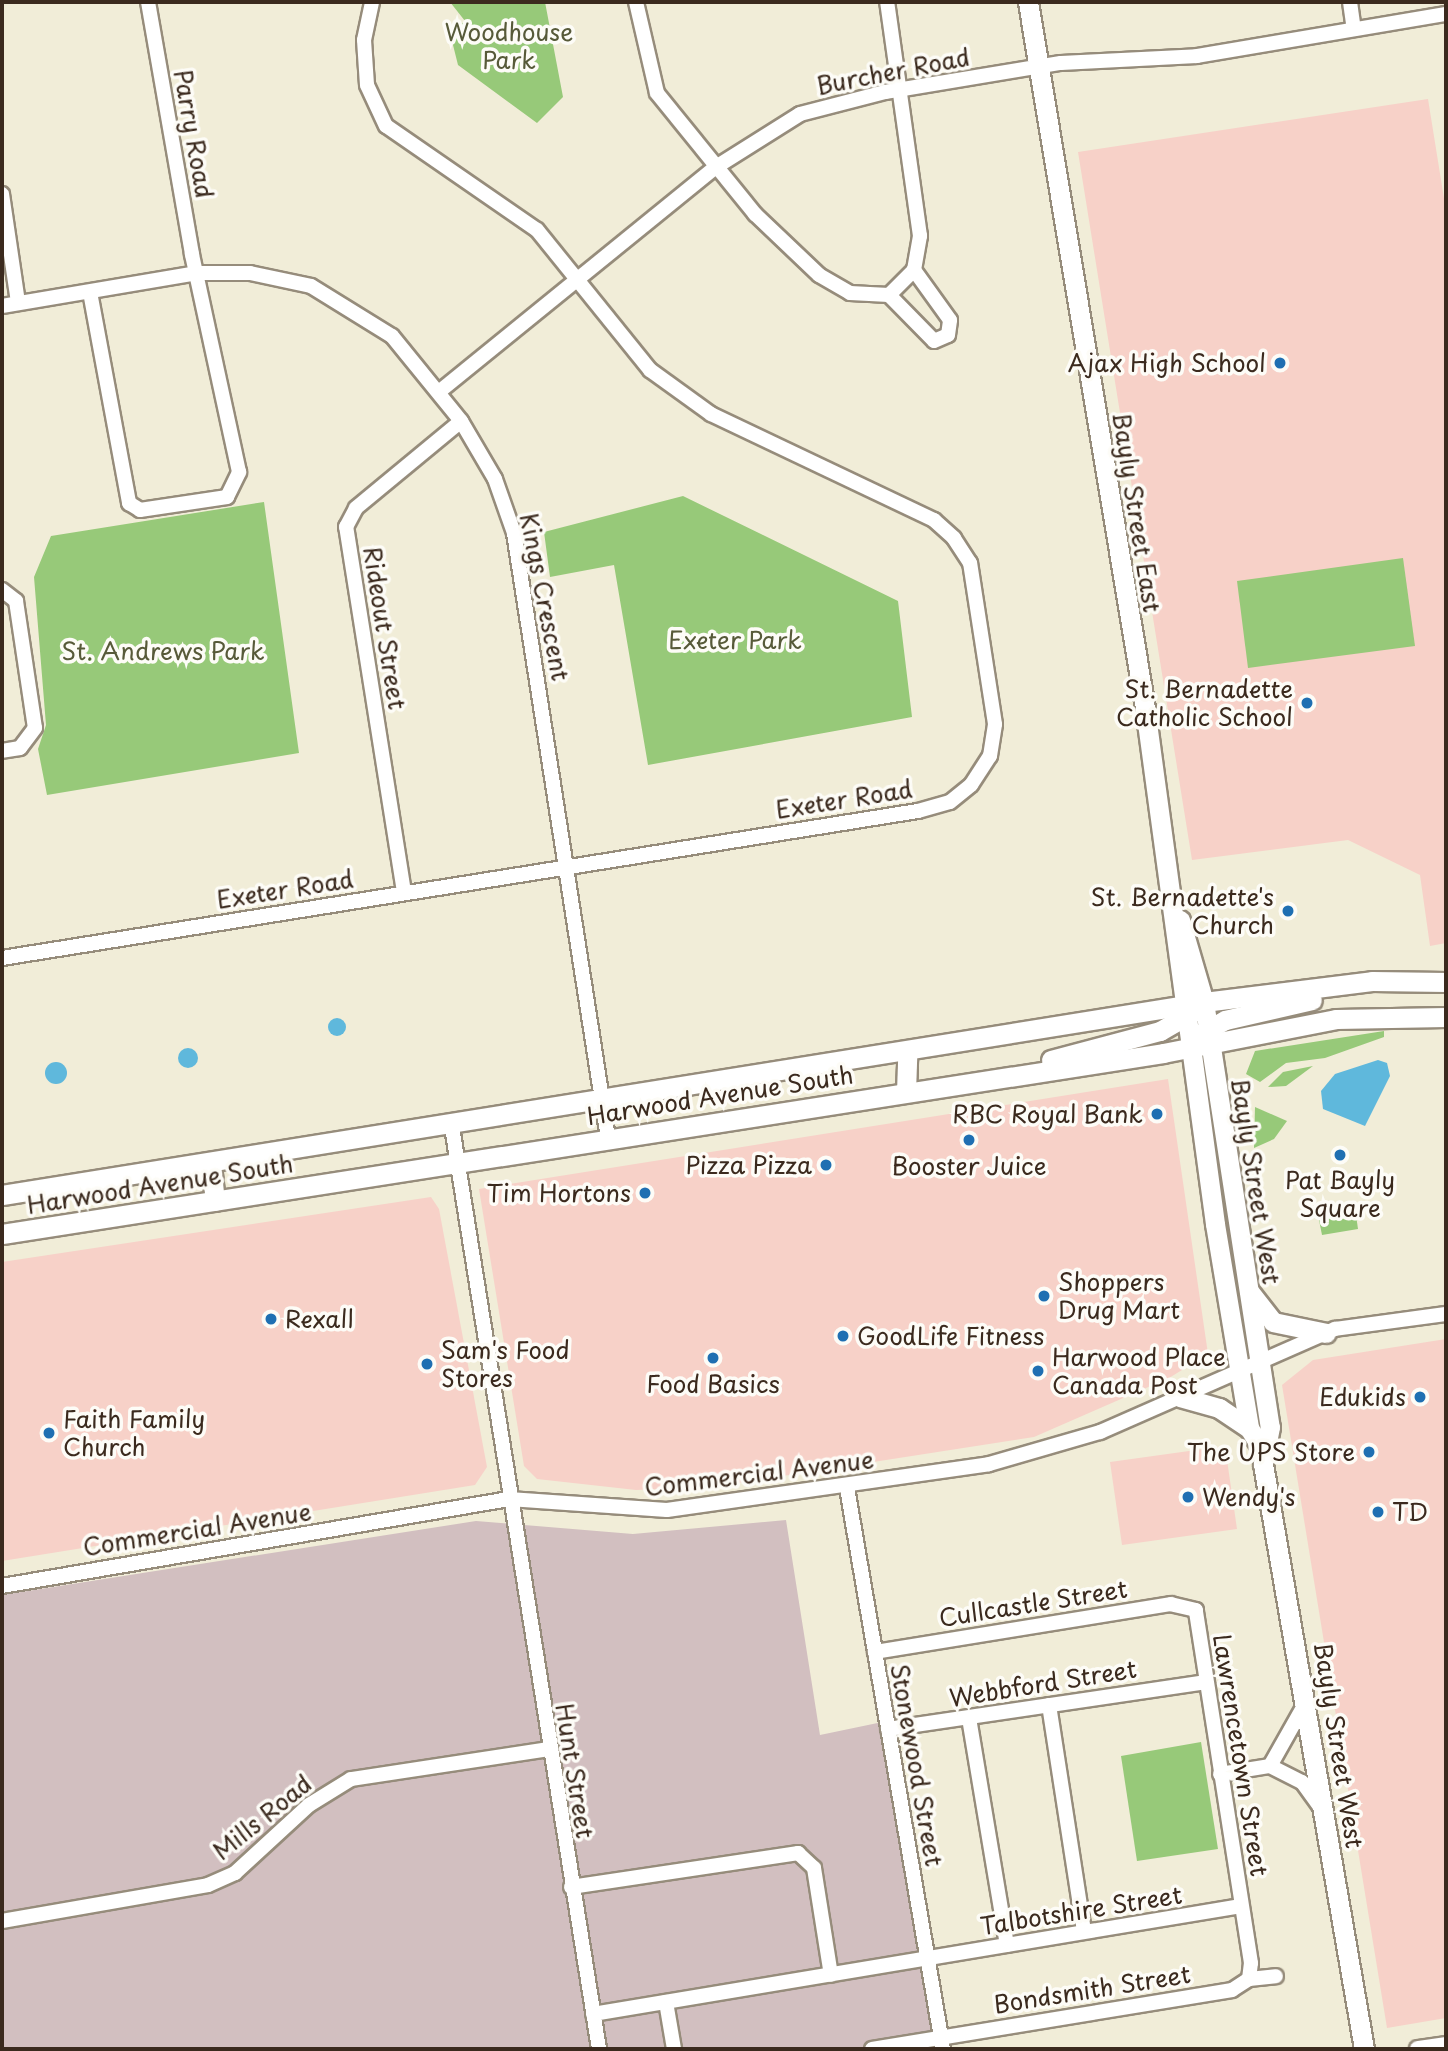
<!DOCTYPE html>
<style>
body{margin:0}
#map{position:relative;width:1448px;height:2051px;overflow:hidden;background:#f1edd8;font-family:"Playpen Sans",sans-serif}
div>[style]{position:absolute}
.built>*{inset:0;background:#f7d1c8}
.industrial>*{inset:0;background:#d2bfc0}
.green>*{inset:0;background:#97c979}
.water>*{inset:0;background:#5fb8dc}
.round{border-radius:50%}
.roads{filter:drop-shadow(2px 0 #968c7b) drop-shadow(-2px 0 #968c7b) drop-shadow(0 2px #968c7b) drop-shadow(0 -2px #968c7b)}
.minor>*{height:14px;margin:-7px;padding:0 7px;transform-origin:7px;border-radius:7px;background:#fff}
.tertiary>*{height:16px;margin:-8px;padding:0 8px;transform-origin:8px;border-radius:8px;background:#fff}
.secondary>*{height:19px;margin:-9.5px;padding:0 9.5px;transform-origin:9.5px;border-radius:9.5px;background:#fff}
.dots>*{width:19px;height:19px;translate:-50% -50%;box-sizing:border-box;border:4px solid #fdfcf7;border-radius:50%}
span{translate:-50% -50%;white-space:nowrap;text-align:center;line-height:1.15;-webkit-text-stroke:7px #fdfcf7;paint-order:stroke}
.park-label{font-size:24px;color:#575a39}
.street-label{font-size:24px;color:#3b2a1e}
.poi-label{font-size:24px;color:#3b2a1e}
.right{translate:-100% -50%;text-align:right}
.left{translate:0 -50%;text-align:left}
.frame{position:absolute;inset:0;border:4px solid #3b2a1e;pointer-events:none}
</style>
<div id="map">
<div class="built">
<div style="clip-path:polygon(1428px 99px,1446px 211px,1446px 943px,1430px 946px,1420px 875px,1348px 840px,1192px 860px,1078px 152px)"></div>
<div style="clip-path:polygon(1168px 1079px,1208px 1354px,1169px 1378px,1034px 1437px,712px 1487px,636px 1490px,537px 1479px,524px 1466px,479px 1189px)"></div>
<div style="clip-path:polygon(431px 1197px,439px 1209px,487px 1467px,475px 1485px,2px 1561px,2px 1262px)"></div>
<div style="clip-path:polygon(1446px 1339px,1446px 2018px,1387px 2028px,1282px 1385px,1313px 1360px)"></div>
<div style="clip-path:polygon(1225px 1446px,1237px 1529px,1122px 1545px,1110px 1462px)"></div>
</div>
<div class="industrial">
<div style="clip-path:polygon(786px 1520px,820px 1735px,892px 1720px,951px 2049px,2px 2049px,2px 1595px,476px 1521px,633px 1534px)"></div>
</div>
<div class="green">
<div style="clip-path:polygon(450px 2px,545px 2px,563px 97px,537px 123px,458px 65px,450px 33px,465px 21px)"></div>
<div style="clip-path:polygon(683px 496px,898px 601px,912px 717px,648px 765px,614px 565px,550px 577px,544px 532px)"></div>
<div style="clip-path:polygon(264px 502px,299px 753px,47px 795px,38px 749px,46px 725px,34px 577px,51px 536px)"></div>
<div style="clip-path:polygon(1403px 558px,1415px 646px,1248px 668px,1237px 581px)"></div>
<div style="clip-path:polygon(1384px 1031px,1384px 1037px,1325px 1058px,1286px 1063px,1260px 1082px,1246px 1074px,1255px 1051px)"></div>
<div style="clip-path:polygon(1313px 1066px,1286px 1086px,1268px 1087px,1283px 1072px)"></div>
<div style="clip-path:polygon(1255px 1107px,1287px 1121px,1274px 1139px,1254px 1148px)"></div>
<div style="clip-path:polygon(1356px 1215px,1358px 1229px,1322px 1235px,1319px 1220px)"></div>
<div style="clip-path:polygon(1201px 1742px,1218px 1849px,1137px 1861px,1121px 1756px)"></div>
</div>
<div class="water">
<div class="round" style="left:328px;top:1018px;width:18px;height:18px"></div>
<div class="round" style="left:178px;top:1048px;width:20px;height:20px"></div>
<div style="clip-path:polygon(1378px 1060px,1387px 1063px,1390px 1076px,1365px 1126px,1323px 1109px,1321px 1091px,1335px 1074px)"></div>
<div class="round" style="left:45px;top:1062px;width:22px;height:22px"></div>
</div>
<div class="roads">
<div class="minor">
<div style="left:636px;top:2px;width:93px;rotate:77deg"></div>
<div style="left:657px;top:93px;width:156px;rotate:51deg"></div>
<div style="left:755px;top:214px;width:88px;rotate:43.6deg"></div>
<div style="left:819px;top:275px;width:36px;rotate:30deg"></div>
<div style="left:850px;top:293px;width:39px;rotate:3deg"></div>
<div style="left:889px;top:295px;width:35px;rotate:-45deg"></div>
<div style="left:914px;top:270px;width:35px;rotate:-80deg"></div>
<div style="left:920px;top:236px;width:236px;rotate:-98deg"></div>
<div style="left:1350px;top:2px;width:27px;rotate:82deg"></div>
<div style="left:2px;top:194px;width:110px;rotate:81.6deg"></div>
<div style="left:90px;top:292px;width:215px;rotate:79.5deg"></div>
<div style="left:129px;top:503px;width:13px;rotate:32deg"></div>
<div style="left:140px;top:510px;width:88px;rotate:-8.5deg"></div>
<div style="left:227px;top:497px;width:28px;rotate:-64deg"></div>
<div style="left:239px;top:472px;width:223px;rotate:-102.2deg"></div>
<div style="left:192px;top:254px;width:256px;rotate:-99.9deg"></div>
<div style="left:889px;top:295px;width:64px;rotate:45.6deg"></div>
<div style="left:934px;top:341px;width:15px;rotate:-23deg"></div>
<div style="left:948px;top:335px;width:15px;rotate:-82deg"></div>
<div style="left:950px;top:320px;width:62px;rotate:-125.8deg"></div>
<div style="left:2px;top:306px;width:198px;rotate:-9.6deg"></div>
<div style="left:197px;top:273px;width:53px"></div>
<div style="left:250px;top:273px;width:62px;rotate:12deg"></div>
<div style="left:311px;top:286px;width:95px;rotate:31.7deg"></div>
<div style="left:392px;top:336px;width:109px;rotate:50.9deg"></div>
<div style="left:461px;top:421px;width:67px;rotate:59.6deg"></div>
<div style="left:495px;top:479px;width:57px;rotate:70.6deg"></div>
<div style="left:514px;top:533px;width:612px;rotate:81.17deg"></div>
<div style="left:440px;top:391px;width:355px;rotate:-39.1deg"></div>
<div style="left:716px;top:167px;width:99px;rotate:-32.2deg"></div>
<div style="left:800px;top:114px;width:88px;rotate:-14.5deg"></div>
<div style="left:885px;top:92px;width:178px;rotate:-9.4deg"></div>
<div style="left:1061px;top:63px;width:136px;rotate:-2.9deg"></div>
<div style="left:1197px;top:56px;width:253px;rotate:-9.6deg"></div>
<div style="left:2px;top:590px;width:18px;rotate:38deg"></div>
<div style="left:16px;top:601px;width:128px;rotate:81.5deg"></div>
<div style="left:35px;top:728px;width:25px;rotate:127deg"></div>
<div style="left:20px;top:748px;width:18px;rotate:171deg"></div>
<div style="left:404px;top:892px;width:370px;rotate:-99deg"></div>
<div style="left:346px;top:527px;width:21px;rotate:-62deg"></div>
<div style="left:356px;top:508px;width:136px;rotate:-39.6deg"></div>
<div style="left:2px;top:958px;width:928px;rotate:-9.12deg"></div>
<div style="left:918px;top:811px;width:33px;rotate:-16deg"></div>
<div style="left:950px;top:802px;width:27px;rotate:-39deg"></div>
<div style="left:971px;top:785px;width:35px;rotate:-57deg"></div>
<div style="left:990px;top:756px;width:32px;rotate:-81deg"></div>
<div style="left:995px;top:724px;width:163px;rotate:-98.8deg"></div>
<div style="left:970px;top:563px;width:30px;rotate:-123deg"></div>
<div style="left:954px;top:538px;width:27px;rotate:-138deg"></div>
<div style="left:934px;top:520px;width:247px;rotate:-154.6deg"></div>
<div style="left:711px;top:414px;width:75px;rotate:-144.2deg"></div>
<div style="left:650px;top:370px;width:180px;rotate:-128.9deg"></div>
<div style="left:537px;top:230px;width:183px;rotate:-145.4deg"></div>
<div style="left:386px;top:126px;width:45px;rotate:-114.9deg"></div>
<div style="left:367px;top:85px;width:45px;rotate:-93.8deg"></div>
<div style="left:364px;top:40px;width:39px;rotate:-78deg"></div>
<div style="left:452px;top:1127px;width:934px;rotate:80.94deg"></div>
<div style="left:847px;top:1488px;width:569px;rotate:80.29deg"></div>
<div style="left:2px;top:1586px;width:514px;rotate:-9.74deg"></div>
<div style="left:509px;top:1499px;width:158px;rotate:4deg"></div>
<div style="left:667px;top:1510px;width:325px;rotate:-8.1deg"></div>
<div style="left:989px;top:1464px;width:116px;rotate:-16.1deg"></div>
<div style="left:1100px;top:1432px;width:257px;rotate:-23.7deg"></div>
<div style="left:1335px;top:1329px;width:112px;rotate:-7.7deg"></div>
<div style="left:1049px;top:1705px;width:229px;rotate:81.2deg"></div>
<div style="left:969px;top:1718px;width:230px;rotate:80.5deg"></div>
<div style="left:888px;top:1729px;width:320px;rotate:-8.4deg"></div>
<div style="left:1270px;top:1766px;width:71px;rotate:-60.6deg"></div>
<div style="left:1220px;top:1774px;width:51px;rotate:-9.1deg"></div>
<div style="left:1270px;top:1766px;width:36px;rotate:27deg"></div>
<div style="left:1302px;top:1782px;width:31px;rotate:54deg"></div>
<div style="left:571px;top:1887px;width:230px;rotate:-8.5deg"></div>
<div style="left:798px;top:1853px;width:22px;rotate:43deg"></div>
<div style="left:814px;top:1868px;width:108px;rotate:81deg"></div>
<div style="left:2px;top:1921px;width:209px;rotate:-9.9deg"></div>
<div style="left:208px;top:1885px;width:30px;rotate:-24deg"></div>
<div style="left:235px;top:1873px;width:100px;rotate:-42.6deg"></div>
<div style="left:309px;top:1805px;width:49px;rotate:-31.8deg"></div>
<div style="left:351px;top:1779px;width:200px;rotate:-8.6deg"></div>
<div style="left:1249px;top:1979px;width:27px;rotate:-6deg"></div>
<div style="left:666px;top:2002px;width:48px;rotate:80.3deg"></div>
<div style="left:593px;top:2014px;width:657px;rotate:-9.46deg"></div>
<div style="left:872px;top:2049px;width:365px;rotate:-9.3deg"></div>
<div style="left:1232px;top:1990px;width:20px;rotate:-33deg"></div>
<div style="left:1249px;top:1979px;width:16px;rotate:-83deg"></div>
<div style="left:1251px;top:1963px;width:357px;rotate:-98.9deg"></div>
<div style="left:1196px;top:1610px;width:26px;rotate:-167deg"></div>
<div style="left:1171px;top:1604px;width:300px;rotate:170.8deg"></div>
</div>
<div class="tertiary">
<div style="left:1418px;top:2049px;width:28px;rotate:-8deg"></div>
</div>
<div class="secondary">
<div style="left:1028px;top:2px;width:716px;rotate:80.59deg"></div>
<div style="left:1145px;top:708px;width:521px;rotate:82.27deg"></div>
<div style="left:1215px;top:1224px;width:207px;rotate:80.5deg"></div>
<div style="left:1249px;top:1428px;width:25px;rotate:58deg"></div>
<div style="left:1180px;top:920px;width:85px;rotate:73.7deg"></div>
<div style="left:1204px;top:1002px;width:430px;rotate:81.2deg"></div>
<div style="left:1270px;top:1427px;width:38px;rotate:101deg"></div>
<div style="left:1263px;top:1464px;width:594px;rotate:80.2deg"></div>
<div style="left:1198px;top:1035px;width:31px;rotate:-29deg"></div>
<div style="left:1225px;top:1020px;width:89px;rotate:-12.9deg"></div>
<div style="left:1051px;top:1060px;width:113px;rotate:-14.9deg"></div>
<div style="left:1160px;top:1031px;width:39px;rotate:-30deg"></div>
<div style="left:906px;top:1092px;width:38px;rotate:-88deg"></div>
<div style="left:211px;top:1164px;width:37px;rotate:84deg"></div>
<div style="left:2px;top:1195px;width:1217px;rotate:-9.12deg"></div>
<div style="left:1204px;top:1002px;width:169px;rotate:-7.1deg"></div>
<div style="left:1372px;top:981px;width:74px;rotate:0.8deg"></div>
<div style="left:2px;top:1234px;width:1175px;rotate:-8.86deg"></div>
<div style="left:1163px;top:1053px;width:176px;rotate:-11.1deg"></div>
<div style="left:1336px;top:1019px;width:110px;rotate:-1deg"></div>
<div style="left:1249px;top:1291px;width:39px;rotate:52deg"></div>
<div style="left:1273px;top:1322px;width:54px;rotate:11.7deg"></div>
<div style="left:1180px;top:1397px;width:41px;rotate:15.8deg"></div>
<div style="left:1219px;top:1408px;width:36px;rotate:34deg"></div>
</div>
</div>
<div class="dots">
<div style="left:1280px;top:363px;background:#1f6fb2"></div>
<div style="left:1307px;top:703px;background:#1f6fb2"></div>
<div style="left:1288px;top:911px;background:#1f6fb2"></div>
<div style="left:1157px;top:1114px;background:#1f6fb2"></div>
<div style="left:969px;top:1140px;background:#1f6fb2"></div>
<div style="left:1340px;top:1155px;background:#1f6fb2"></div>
<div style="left:826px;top:1165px;background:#1f6fb2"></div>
<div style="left:645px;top:1193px;background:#1f6fb2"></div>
<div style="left:1044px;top:1296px;background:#1f6fb2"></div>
<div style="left:271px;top:1319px;background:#1f6fb2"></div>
<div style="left:843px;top:1336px;background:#1f6fb2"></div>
<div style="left:713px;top:1358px;background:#1f6fb2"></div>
<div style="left:427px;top:1364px;background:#1f6fb2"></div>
<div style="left:1038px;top:1371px;background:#1f6fb2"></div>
<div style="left:1420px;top:1397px;background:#1f6fb2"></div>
<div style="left:49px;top:1433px;background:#1f6fb2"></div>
<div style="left:1369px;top:1452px;background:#1f6fb2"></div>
<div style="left:1188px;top:1497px;background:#1f6fb2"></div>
<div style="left:1378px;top:1512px;background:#1f6fb2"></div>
</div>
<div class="park-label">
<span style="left:509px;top:46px">Woodhouse<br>Park</span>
<span style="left:735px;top:640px">Exeter Park</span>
<span style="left:163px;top:651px">St. Andrews Park</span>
</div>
<div class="street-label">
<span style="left:893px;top:71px;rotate:-11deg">Burcher Road</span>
<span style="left:194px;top:134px;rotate:80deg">Parry Road</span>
<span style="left:1137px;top:512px;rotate:81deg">Bayly Street East</span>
<span style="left:545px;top:597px;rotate:79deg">Kings Crescent</span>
<span style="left:385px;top:628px;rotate:81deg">Rideout Street</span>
<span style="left:844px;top:799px;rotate:-9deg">Exeter Road</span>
<span style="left:285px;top:889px;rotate:-9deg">Exeter Road</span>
<span style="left:720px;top:1095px;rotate:-9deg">Harwood Avenue South</span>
<span style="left:1256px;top:1181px;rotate:81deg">Bayly Street West</span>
<span style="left:160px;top:1184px;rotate:-9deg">Harwood Avenue South</span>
<span style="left:759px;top:1473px;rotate:-7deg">Commercial Avenue</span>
<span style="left:197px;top:1529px;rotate:-9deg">Commercial Avenue</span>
<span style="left:1033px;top:1603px;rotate:-9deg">Cullcastle Street</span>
<span style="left:1043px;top:1683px;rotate:-9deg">Webbford Street</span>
<span style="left:1339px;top:1745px;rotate:81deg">Bayly Street West</span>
<span style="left:1241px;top:1755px;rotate:81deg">Lawrencetown Street</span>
<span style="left:917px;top:1765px;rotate:80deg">Stonewood Street</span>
<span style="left:575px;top:1771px;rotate:81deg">Hunt Street</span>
<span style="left:262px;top:1817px;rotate:-39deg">Mills Road</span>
<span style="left:1081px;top:1910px;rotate:-9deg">Talbotshire Street</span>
<span style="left:1092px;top:1989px;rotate:-9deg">Bondsmith Street</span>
</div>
<div class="poi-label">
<span class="right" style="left:1266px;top:363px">Ajax High School</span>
<span class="right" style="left:1293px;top:703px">St. Bernadette<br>Catholic School</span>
<span class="right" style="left:1274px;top:911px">St. Bernadette's<br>Church</span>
<span class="right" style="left:1143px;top:1114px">RBC Royal Bank</span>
<span class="right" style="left:812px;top:1165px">Pizza Pizza</span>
<span style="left:969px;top:1166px">Booster Juice</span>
<span style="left:1340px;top:1194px">Pat Bayly<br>Square</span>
<span class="right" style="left:631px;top:1193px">Tim Hortons</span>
<span class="left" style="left:1058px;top:1296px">Shoppers<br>Drug Mart</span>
<span class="left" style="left:285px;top:1319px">Rexall</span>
<span class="left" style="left:857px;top:1336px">GoodLife Fitness</span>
<span class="left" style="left:441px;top:1364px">Sam's Food<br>Stores</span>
<span class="left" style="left:1052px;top:1371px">Harwood Place<br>Canada Post</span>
<span style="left:713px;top:1384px">Food Basics</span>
<span class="right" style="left:1406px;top:1397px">Edukids</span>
<span class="left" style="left:63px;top:1433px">Faith Family<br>Church</span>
<span class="right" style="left:1355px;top:1452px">The UPS Store</span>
<span class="left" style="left:1202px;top:1497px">Wendy's</span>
<span class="left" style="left:1392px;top:1512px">TD</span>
</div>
<div class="frame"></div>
</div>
